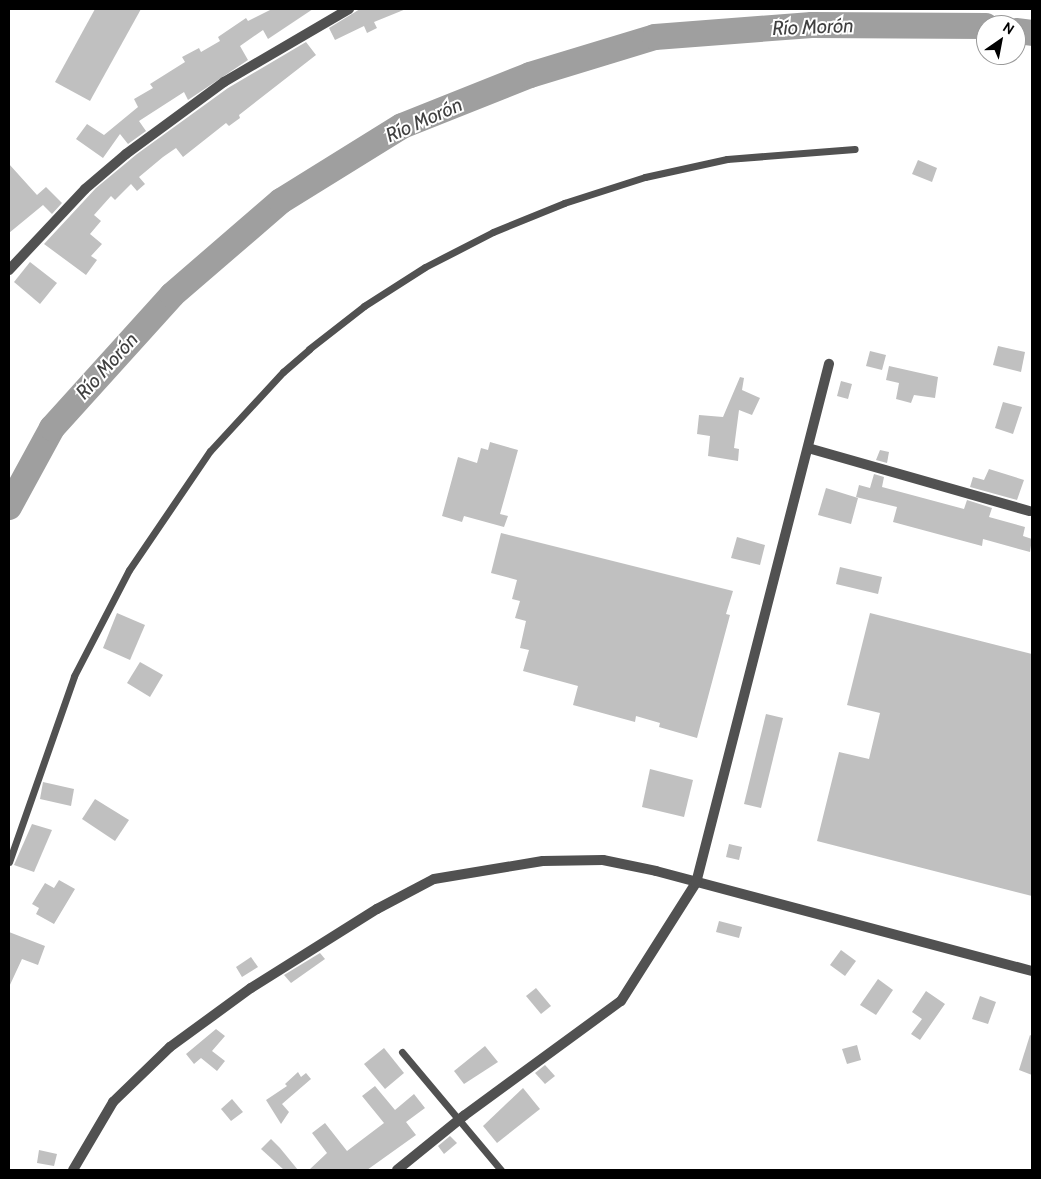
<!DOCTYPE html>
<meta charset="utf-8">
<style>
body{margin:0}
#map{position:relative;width:1041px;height:1179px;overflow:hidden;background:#fff;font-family:Cabin,sans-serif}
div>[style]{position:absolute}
.river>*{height:26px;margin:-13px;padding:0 13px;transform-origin:13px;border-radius:13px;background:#9f9f9f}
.building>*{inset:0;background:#c0c0c0}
.service>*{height:7px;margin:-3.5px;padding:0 3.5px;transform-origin:3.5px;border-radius:3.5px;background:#515151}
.minor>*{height:10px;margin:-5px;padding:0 5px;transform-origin:5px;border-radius:5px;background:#515151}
span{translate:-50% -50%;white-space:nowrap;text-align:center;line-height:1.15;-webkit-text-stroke:4px #fff;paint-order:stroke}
.water-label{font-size:20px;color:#404040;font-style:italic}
.frame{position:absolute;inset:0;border:10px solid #000;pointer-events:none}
.north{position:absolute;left:976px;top:15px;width:50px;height:50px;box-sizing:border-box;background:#fff;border:1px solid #999;border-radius:50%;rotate:33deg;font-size:14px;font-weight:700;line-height:20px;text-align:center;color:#000}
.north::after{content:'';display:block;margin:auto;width:18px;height:22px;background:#000;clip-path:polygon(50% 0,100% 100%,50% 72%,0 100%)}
</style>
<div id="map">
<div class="river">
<div style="left:1016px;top:31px;width:16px;rotate:7deg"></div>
<div style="left:9px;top:507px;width:90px;rotate:-61.4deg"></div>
<div style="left:52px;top:428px;width:179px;rotate:-47.9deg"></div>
<div style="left:172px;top:295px;width:144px;rotate:-40.8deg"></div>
<div style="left:281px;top:201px;width:142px;rotate:-31.8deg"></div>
<div style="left:402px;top:126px;width:138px;rotate:-21.7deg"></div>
<div style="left:530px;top:75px;width:131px;rotate:-16.9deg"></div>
<div style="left:655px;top:37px;width:157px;rotate:-4.4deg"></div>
<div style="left:812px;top:25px;width:174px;rotate:0.3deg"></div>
</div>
<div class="building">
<div style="clip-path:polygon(95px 9px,141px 9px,90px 101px,55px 82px)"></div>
<div style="clip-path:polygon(272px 9px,313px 9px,268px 39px,263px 30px,240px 46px,248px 60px,188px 100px,184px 92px,139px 121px,146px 131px,128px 144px,120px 134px,103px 158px,76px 139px,87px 124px,104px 135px,138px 107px,134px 99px,153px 88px,150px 84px,185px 62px,182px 57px,199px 48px,201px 52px,220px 41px,218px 37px,246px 18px,248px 21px)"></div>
<div style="clip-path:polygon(360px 9px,406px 9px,374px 22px,377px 28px,367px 33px,364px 26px,335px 40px,329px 28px)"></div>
<div style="clip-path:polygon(306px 42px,316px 55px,239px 115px,240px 118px,229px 126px,226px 123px,183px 157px,176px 148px,163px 157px,139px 177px,145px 184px,137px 191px,131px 184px,115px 200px,111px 196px,94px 215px,101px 221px,90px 234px,102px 244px,91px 256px,97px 260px,86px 275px,44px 244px,96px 188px,137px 154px,228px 88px)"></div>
<div style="clip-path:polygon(918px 160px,937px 168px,932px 182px,912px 174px)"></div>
<div style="clip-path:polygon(9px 164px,37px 195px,46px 187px,62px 203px,52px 214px,43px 205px,9px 233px)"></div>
<div style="clip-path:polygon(30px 262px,57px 283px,40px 304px,14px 282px)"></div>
<div style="clip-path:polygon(998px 346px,1025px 352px,1021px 372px,993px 365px)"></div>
<div style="clip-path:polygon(870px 351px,886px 355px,882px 370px,866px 366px)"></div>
<div style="clip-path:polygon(889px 366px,938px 377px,935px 398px,914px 395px,911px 403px,896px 399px,899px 383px,886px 380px)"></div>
<div style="clip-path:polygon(740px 377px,744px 378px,742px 390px,760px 398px,752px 415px,739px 410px,734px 448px,739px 449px,738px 461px,708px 456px,710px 436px,697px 434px,699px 415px,723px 417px)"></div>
<div style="clip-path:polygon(841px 381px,852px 384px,848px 399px,837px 396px)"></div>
<div style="clip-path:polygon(1003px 402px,1022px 407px,1013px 434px,995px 428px)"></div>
<div style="clip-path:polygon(490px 442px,518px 450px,500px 514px,508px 516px,504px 527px,464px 516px,462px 522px,442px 516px,458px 457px,477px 463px,481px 448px,488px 450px)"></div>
<div style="clip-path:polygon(880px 450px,889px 452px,887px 463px,876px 460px)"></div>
<div style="clip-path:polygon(989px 469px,1024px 480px,1017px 500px,970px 487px,973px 477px,984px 480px)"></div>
<div style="clip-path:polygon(874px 474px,884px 477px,882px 487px,964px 509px,967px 500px,992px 508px,989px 517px,1025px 527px,1023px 536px,1032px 539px,1030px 552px,983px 539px,982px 546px,893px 522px,897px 507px,856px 497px,859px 485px,870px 488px)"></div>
<div style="clip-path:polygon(826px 488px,858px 498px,851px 524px,818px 515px)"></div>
<div style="clip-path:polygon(501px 533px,733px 591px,726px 614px,730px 615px,697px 738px,659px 727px,660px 723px,636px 716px,635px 722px,573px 705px,578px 686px,523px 671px,529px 650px,520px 648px,526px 621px,515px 618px,520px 601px,512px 599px,517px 580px,491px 573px)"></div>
<div style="clip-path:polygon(737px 537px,765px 545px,760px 565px,731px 558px)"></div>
<div style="clip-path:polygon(840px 567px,882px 577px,878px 594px,836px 584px)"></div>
<div style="clip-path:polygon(117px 613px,145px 625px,130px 660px,103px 648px)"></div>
<div style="clip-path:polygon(870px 613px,1032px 654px,1032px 896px,817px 841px,839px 752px,869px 759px,880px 713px,847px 705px)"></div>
<div style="clip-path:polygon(140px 662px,163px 675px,150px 697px,127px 683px)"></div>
<div style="clip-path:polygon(766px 714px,783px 718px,761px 808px,744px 804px)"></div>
<div style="clip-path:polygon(650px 769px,693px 780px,684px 817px,642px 807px)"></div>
<div style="clip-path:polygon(43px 782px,74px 789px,71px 806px,40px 799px)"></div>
<div style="clip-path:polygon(95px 799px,129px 820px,115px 841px,82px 819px)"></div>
<div style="clip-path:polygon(32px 824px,52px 830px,34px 872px,14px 865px)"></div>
<div style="clip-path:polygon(729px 844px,742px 847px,739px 860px,726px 857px)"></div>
<div style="clip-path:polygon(59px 880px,75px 889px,54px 924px,36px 914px,39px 908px,32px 904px,45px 883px,54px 888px)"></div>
<div style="clip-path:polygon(719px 921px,742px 927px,739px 938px,716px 932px)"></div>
<div style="clip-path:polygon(9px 932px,45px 946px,38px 965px,22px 959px,9px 987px)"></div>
<div style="clip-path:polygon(841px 950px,856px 961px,845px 976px,830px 965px)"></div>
<div style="clip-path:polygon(320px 953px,325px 959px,291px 983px,284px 975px)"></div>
<div style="clip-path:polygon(251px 957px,258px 967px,242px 977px,236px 967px)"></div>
<div style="clip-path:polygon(878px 979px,893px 990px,876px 1015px,860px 1005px)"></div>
<div style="clip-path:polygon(536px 988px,551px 1006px,541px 1014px,526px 996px)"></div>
<div style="clip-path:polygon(926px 991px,945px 1004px,920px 1040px,911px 1034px,922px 1019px,912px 1012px)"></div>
<div style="clip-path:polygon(980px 996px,996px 1002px,988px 1024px,972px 1019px)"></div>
<div style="clip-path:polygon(216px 1029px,225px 1036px,212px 1051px,225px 1061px,217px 1071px,201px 1058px,194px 1064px,186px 1054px)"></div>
<div style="clip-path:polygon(1030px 1035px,1032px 1036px,1032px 1075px,1019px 1070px)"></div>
<div style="clip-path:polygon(857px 1045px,861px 1060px,847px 1064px,842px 1049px)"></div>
<div style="clip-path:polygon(485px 1046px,498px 1062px,464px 1084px,454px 1071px)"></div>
<div style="clip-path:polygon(384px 1048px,404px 1073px,385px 1089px,364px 1064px)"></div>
<div style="clip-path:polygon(545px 1065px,555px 1076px,545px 1084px,535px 1073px)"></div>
<div style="clip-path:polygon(298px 1072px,301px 1077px,306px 1073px,311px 1079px,282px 1104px,289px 1112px,281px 1124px,266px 1100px,287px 1086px,285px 1084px)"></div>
<div style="clip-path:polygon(375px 1086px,395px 1110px,414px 1094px,425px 1108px,406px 1122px,416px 1135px,367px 1170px,309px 1170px,327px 1153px,312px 1133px,325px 1123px,347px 1151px,384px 1123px,362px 1096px)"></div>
<div style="clip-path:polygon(523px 1088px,540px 1109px,497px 1143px,483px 1126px)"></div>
<div style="clip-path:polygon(232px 1099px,243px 1112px,231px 1121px,221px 1109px)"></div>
<div style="clip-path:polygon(450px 1136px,457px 1143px,444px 1154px,438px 1146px)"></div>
<div style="clip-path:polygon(271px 1139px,280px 1148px,298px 1170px,284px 1170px,261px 1149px)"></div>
<div style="clip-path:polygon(39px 1150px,57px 1154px,54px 1166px,37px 1163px)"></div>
</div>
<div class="service">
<div style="left:9px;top:862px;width:197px;rotate:-70.7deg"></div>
<div style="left:74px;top:676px;width:119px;rotate:-62.6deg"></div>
<div style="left:129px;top:570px;width:144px;rotate:-55.8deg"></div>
<div style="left:210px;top:451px;width:108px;rotate:-47.3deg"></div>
<div style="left:283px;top:372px;width:35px;rotate:-41deg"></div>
<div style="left:309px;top:349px;width:70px;rotate:-38deg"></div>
<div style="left:364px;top:306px;width:72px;rotate:-32.6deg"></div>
<div style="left:425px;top:267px;width:76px;rotate:-27.2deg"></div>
<div style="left:493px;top:232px;width:77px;rotate:-22.2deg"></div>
<div style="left:564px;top:203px;width:85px;rotate:-17.8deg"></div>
<div style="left:645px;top:177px;width:84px;rotate:-12.4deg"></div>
<div style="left:727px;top:159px;width:128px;rotate:-4.5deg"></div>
<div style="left:402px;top:1052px;width:154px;rotate:50deg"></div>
</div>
<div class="minor">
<div style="left:9px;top:270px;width:111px;rotate:-46.8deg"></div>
<div style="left:85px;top:189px;width:54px;rotate:-40.5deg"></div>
<div style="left:126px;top:154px;width:122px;rotate:-36.3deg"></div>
<div style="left:224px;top:82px;width:145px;rotate:-30.3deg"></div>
<div style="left:808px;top:448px;width:230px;rotate:15.9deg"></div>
<div style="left:73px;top:1170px;width:79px;rotate:-59.5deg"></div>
<div style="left:113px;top:1102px;width:79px;rotate:-44deg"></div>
<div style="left:170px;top:1047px;width:100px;rotate:-36.1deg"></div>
<div style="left:251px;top:988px;width:149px;rotate:-32.1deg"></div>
<div style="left:377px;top:909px;width:64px;rotate:-27.8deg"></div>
<div style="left:434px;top:879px;width:110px;rotate:-9.4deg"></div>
<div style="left:543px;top:861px;width:60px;rotate:-1deg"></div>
<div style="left:603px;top:860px;width:54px;rotate:11.7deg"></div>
<div style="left:656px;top:871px;width:389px;rotate:14.9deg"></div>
<div style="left:397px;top:1170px;width:87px;rotate:-39deg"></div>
<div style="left:465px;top:1115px;width:193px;rotate:-36.2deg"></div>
<div style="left:621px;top:1001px;width:140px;rotate:-57.6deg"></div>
<div style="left:696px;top:883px;width:536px;rotate:-75.63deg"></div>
</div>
<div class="water-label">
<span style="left:813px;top:27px;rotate:-2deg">Río Morón</span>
<span style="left:424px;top:120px;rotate:-24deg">Río Morón</span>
<span style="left:107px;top:366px;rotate:-48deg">Río Morón</span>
</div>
<div class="frame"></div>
<div class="north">N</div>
</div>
